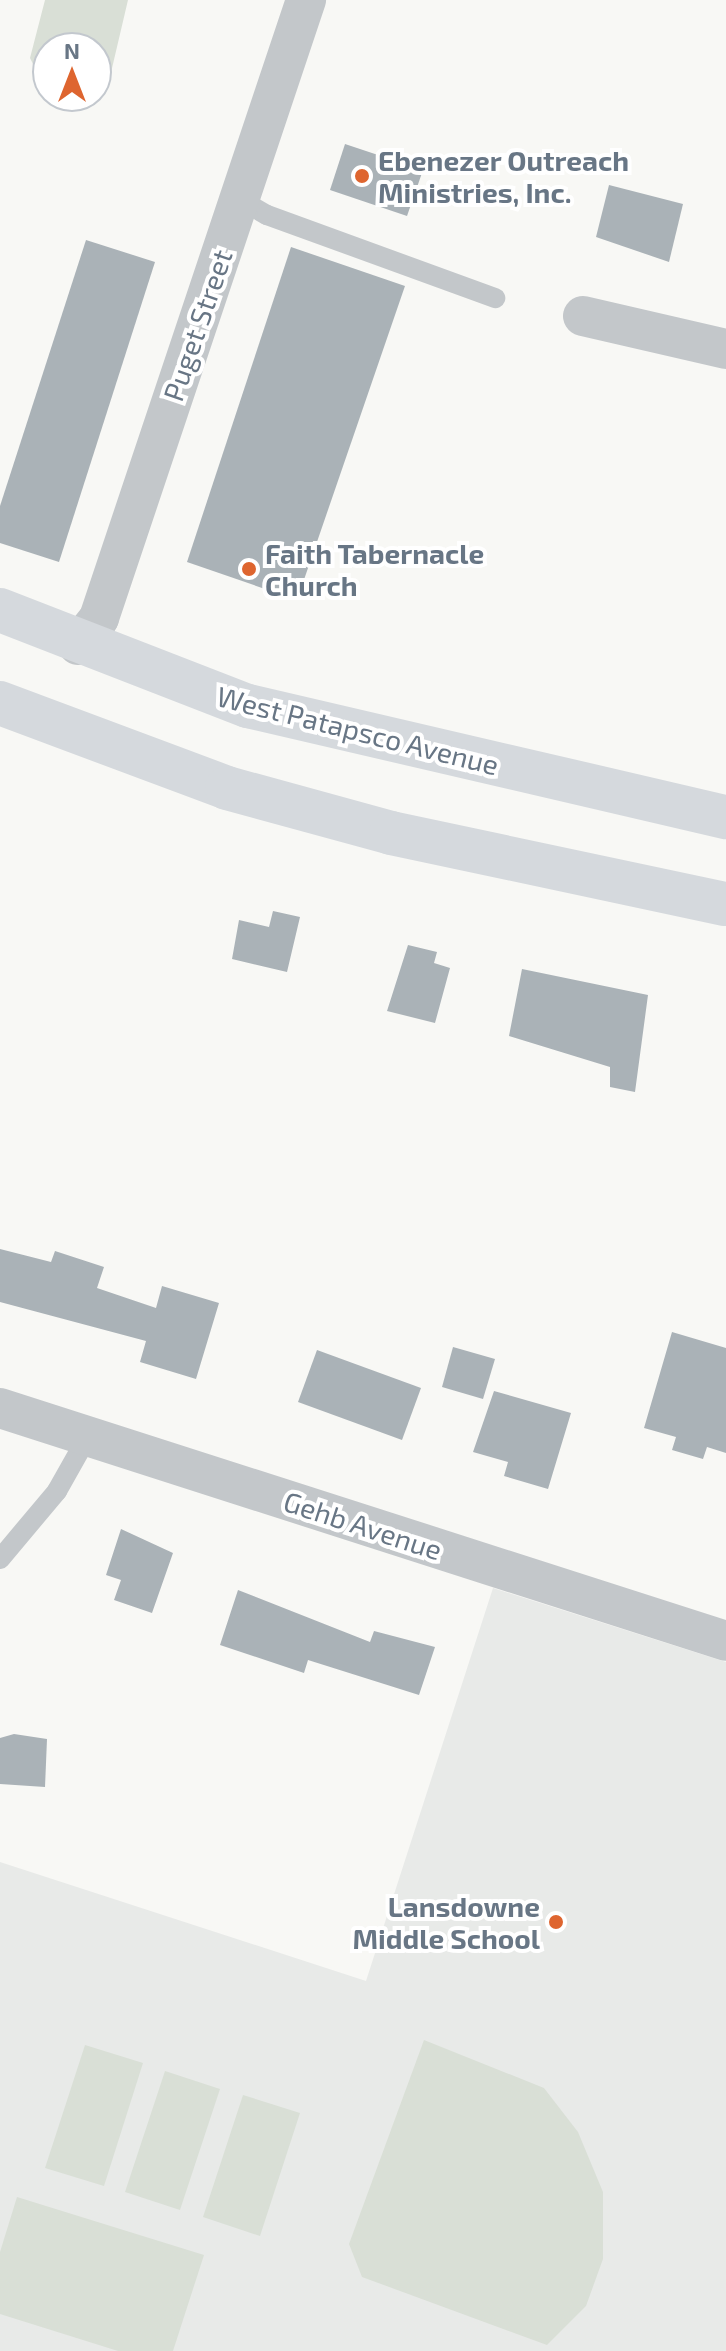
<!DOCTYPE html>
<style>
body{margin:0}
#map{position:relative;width:726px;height:2351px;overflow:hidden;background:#f8f8f5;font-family:"Exo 2",sans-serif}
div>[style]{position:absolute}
.built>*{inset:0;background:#e8eae8}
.green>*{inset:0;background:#d9dfd6}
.building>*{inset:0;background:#aab2b7}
.lane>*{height:20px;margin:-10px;padding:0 10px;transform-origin:10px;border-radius:10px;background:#c3c7ca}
.street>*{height:40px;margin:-20px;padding:0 20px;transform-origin:20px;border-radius:20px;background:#c3c7ca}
.primary>*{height:44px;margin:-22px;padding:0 22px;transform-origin:22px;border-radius:22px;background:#d5d9dd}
.dots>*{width:22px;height:22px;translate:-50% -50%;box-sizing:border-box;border:4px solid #fff;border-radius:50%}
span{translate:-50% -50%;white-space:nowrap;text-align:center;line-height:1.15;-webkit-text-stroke:8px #fff;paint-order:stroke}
.poi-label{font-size:28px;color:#687685;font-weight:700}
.left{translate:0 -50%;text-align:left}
.right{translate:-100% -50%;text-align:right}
.street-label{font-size:28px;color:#687685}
.north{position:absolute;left:32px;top:32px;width:80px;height:80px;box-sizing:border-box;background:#fff;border:2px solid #c3c8ce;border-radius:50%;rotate:0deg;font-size:22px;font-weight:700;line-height:32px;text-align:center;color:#687685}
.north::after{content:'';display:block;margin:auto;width:28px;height:36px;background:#de652f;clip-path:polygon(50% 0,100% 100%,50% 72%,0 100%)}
</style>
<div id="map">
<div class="built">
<div style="clip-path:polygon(493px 1588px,726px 1662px,726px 2351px,0 2351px,0 1862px,366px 1981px)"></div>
</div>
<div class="green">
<div style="clip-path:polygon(45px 0,128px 0,109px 81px,96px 83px,96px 48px,48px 48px,48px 70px,34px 66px,30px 58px)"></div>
<div style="clip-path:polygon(424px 2040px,544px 2088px,578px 2132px,603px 2192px,603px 2259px,586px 2306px,547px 2345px,362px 2277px,349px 2244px)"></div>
<div style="clip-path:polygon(85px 2045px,143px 2063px,104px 2186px,45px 2168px)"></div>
<div style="clip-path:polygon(165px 2071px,220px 2089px,180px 2210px,125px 2192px)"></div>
<div style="clip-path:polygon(243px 2095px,300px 2113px,260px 2236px,203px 2217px)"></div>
<div style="clip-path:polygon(17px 2197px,204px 2255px,173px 2351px,118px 2351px,0 2314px,0 2252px)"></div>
</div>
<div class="building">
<div style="clip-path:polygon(345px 144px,423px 170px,407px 216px,330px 190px)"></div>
<div style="clip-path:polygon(609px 185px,683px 204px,669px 262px,596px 237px)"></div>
<div style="clip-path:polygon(86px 240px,155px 262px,59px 562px,0 543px,0 506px)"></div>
<div style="clip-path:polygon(291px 247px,405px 286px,297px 600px,187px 562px)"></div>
<div style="clip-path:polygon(273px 911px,300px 917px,287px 972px,232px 959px,239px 920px,269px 927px)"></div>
<div style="clip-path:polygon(408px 945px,437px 952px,434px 963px,450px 968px,435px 1023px,387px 1011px)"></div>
<div style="clip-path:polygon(522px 969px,648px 995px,635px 1092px,610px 1087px,610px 1067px,509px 1036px)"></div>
<div style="clip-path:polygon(0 1249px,51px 1262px,55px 1251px,104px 1267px,97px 1288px,156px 1308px,162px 1286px,219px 1303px,196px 1379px,140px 1362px,146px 1341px,0 1302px)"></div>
<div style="clip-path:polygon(672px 1332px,726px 1348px,726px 1453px,707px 1447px,703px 1459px,672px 1450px,676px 1437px,644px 1428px)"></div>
<div style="clip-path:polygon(453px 1347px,495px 1359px,483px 1399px,442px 1387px)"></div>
<div style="clip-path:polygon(317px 1350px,421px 1388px,402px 1440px,298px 1402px)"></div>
<div style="clip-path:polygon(494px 1391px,571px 1413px,548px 1489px,504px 1476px,508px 1462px,473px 1452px)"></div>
<div style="clip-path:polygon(121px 1529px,173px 1553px,152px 1613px,114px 1600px,121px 1580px,106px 1575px)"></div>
<div style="clip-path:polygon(238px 1590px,370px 1642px,374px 1631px,435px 1647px,419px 1695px,308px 1660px,304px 1673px,220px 1645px)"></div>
<div style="clip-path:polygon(14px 1734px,47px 1739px,45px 1787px,0 1784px,0 1738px)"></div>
</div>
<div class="lane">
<div style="left:239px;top:199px;width:32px;rotate:30deg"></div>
<div style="left:267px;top:215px;width:243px;rotate:20deg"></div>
<div style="left:0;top:1559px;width:89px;rotate:-50deg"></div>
<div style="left:57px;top:1491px;width:63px;rotate:-60.6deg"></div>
</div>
<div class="street">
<div style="left:583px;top:316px;width:147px;rotate:13deg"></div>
<div style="left:78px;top:645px;width:34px;rotate:-52deg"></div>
<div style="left:99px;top:618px;width:652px;rotate:-71.48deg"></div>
<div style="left:0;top:1408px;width:762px;rotate:17.79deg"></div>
</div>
<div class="primary">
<div style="left:0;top:610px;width:266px;rotate:21.2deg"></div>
<div style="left:248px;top:706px;width:491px;rotate:13.1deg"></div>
<div style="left:0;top:703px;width:242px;rotate:20.5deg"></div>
<div style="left:227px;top:788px;width:170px;rotate:15.3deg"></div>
<div style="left:391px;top:833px;width:342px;rotate:12deg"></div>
</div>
<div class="dots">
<div style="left:362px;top:176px;background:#de652f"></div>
<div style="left:249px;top:569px;background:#de652f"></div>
<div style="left:556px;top:1922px;background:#de652f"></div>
</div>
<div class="poi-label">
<span class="left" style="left:378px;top:176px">Ebenezer Outreach<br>Ministries, Inc.</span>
<span class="left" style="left:265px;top:569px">Faith Tabernacle<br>Church</span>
<span class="right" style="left:540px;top:1922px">Lansdowne<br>Middle School</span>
</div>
<div class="street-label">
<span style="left:197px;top:325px;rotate:-71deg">Puget Street</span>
<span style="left:358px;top:730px;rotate:14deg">West Patapsco Avenue</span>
<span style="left:363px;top:1525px;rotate:18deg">Gehb Avenue</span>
</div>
<div class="north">N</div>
</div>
